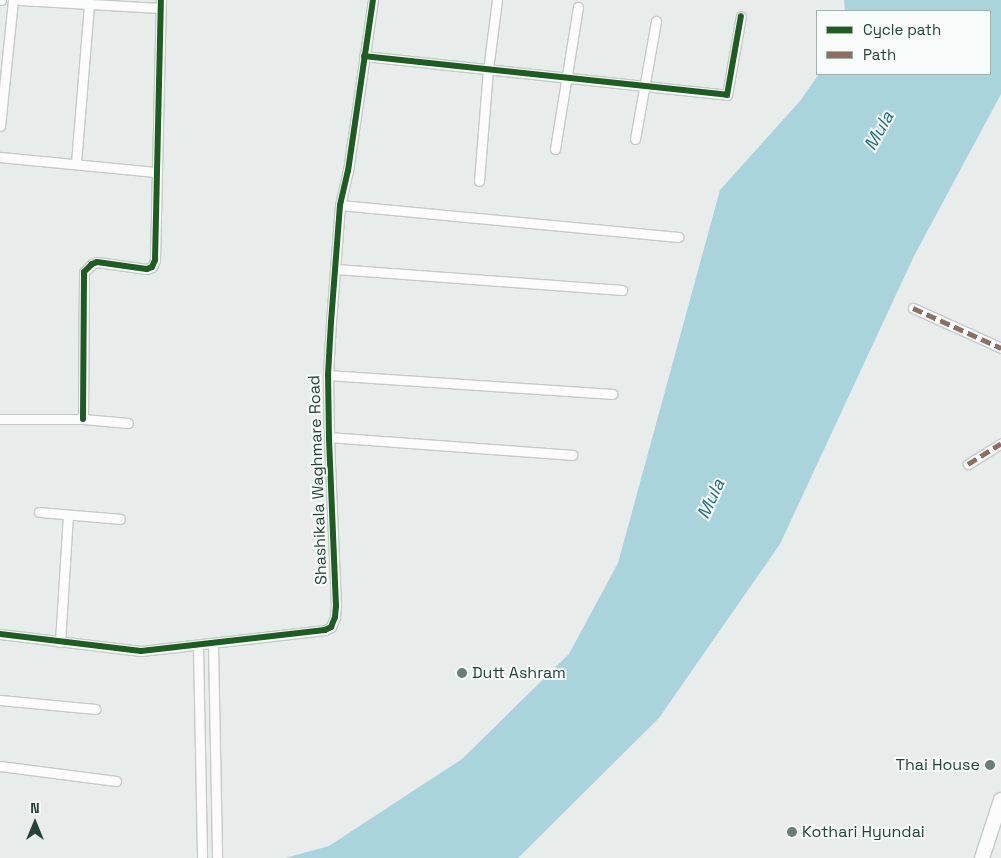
<!DOCTYPE html>
<style>
body{margin:0}
#map{position:relative;width:1001px;height:858px;overflow:hidden;background:#e8edeb;font-family:"Space Grotesk",sans-serif}
div>[style]{position:absolute}
.water>*{inset:0;background:#a9d4db}
.roads{filter:drop-shadow(1px 0 #c5cac8) drop-shadow(-1px 0 #c5cac8) drop-shadow(0 1px #c5cac8) drop-shadow(0 -1px #c5cac8)}
.street>*{height:9px;margin:-4.5px;padding:0 4.5px;transform-origin:4.5px;border-radius:4.5px;background:#fcfcfc}
.secondary>*{height:14px;margin:-7px;padding:0 7px;transform-origin:7px;border-radius:7px;background:#fcfcfc}
.quiet>*{height:5px;margin-top:-2.5px;transform-origin:0;background:repeating-linear-gradient(90deg,#8d6e63 0 10px,transparent 0 15px)}
.cycleway>*{height:6px;margin:-3px;padding:0 3px;transform-origin:3px;border-radius:3px;background:#1b5e20}
.dots>*{width:14px;height:14px;translate:-50% -50%;box-sizing:border-box;border:2px solid #f7fbf9;border-radius:50%}
span{translate:-50% -50%;white-space:nowrap;text-align:center;line-height:1.15;-webkit-text-stroke:4px #f7fbf9;paint-order:stroke}
.street-label{font-size:16px;color:#24423a}
.poi-label{font-size:16px;color:#24423a}
.left{translate:0 -50%;text-align:left}
.right{translate:-100% -50%;text-align:right}
.water-label{font-size:18px;color:#1c6f80;font-style:italic}
.legend{position:absolute;left:816px;top:10px;width:175px;height:65px;box-sizing:border-box;background:#f7fbf9;border:1px solid #a3b1ad;margin:0;padding:6px 9px;list-style:none;font-size:15px;color:#24423a}
.legend li{display:flex;align-items:center;gap:10px;height:25px}
.legend b{width:25px;border:1px solid #a3b1ad}
.north{position:absolute;left:10px;top:798px;width:50px;height:50px;-webkit-text-stroke:4px #f7fbf9;paint-order:stroke;rotate:0deg;font-size:14px;font-weight:700;line-height:20px;text-align:center;color:#24423a}
.north::after{content:'';display:block;margin:auto;width:18px;height:22px;background:#24423a;clip-path:polygon(50% 0,100% 100%,50% 72%,0 100%)}
</style>
<div id="map">
<div class="water">
<div style="clip-path:polygon(844px 0,1001px 0,1001px 94px,914px 256px,780px 544px,659px 718px,518px 858px,285px 858px,329px 846px,462px 759px,569px 654px,618px 563px,720px 190px,800px 101px,819px 74px,990px 74px,990px 11px,845px 11px)"></div>
</div>
<div class="roads">
<div class="street">
<div style="left:0;top:0;width:1px"></div>
<div style="left:20px;top:0;width:140px;rotate:3.3deg"></div>
<div style="left:364px;top:56px;width:365px;rotate:6.1deg"></div>
<div style="left:727px;top:95px;width:80px;rotate:-80deg"></div>
<div style="left:0;top:126px;width:127px;rotate:-84.1deg"></div>
<div style="left:635px;top:139px;width:120px;rotate:-79.9deg"></div>
<div style="left:555px;top:149px;width:144px;rotate:-80.8deg"></div>
<div style="left:0;top:157px;width:157px;rotate:5.5deg"></div>
<div style="left:76px;top:163px;width:160px;rotate:-85.3deg"></div>
<div style="left:479px;top:181px;width:111px;rotate:-85.4deg"></div>
<div style="left:488px;top:70px;width:71px;rotate:-82.7deg"></div>
<div style="left:340px;top:205px;width:340px;rotate:5.4deg"></div>
<div style="left:336px;top:269px;width:287px;rotate:4.2deg"></div>
<div style="left:913px;top:308px;width:97px;rotate:24.4deg"></div>
<div style="left:328px;top:375px;width:285px;rotate:3.8deg"></div>
<div style="left:0;top:419px;width:83px"></div>
<div style="left:83px;top:419px;width:45px;rotate:5.1deg"></div>
<div style="left:83px;top:419px;width:147px;rotate:-89.6deg"></div>
<div style="left:84px;top:272px;width:11px;rotate:-45deg"></div>
<div style="left:92px;top:264px;width:5px;rotate:-22deg"></div>
<div style="left:97px;top:262px;width:50px;rotate:8deg"></div>
<div style="left:147px;top:269px;width:5px;rotate:-22deg"></div>
<div style="left:152px;top:267px;width:8px;rotate:-67deg"></div>
<div style="left:155px;top:260px;width:260px;rotate:-88.7deg"></div>
<div style="left:329px;top:437px;width:244px;rotate:4.2deg"></div>
<div style="left:968px;top:464px;width:39px;rotate:-32deg"></div>
<div style="left:39px;top:512px;width:81px;rotate:4.9deg"></div>
<div style="left:0;top:634px;width:142px;rotate:6.9deg"></div>
<div style="left:141px;top:651px;width:185px;rotate:-6.5deg"></div>
<div style="left:325px;top:630px;width:7px;rotate:-27deg"></div>
<div style="left:331px;top:627px;width:11px;rotate:-68deg"></div>
<div style="left:335px;top:617px;width:11px;rotate:-85deg"></div>
<div style="left:336px;top:606px;width:169px;rotate:-92.4deg"></div>
<div style="left:329px;top:437px;width:62px;rotate:-90.9deg"></div>
<div style="left:328px;top:375px;width:53px;rotate:-86.8deg"></div>
<div style="left:331px;top:322px;width:117px;rotate:-85.6deg"></div>
<div style="left:340px;top:205px;width:35px;rotate:-77deg"></div>
<div style="left:348px;top:171px;width:173px;rotate:-81.7deg"></div>
<div style="left:60px;top:642px;width:127px;rotate:-86.4deg"></div>
<div style="left:213px;top:644px;width:214px;rotate:88.9deg"></div>
<div style="left:198px;top:646px;width:212px;rotate:88.9deg"></div>
<div style="left:0;top:700px;width:96px;rotate:5.4deg"></div>
<div style="left:0;top:766px;width:117px;rotate:7.4deg"></div>
</div>
<div class="secondary">
<div style="left:982px;top:858px;width:61px;rotate:-71.9deg"></div>
</div>
</div>
<div class="quiet">
<div style="left:913px;top:308px;width:97px;rotate:24.4deg"></div>
<div style="left:968px;top:464px;width:39px;rotate:-32deg"></div>
</div>
<div class="cycleway">
<div style="left:364px;top:56px;width:365px;rotate:6.1deg"></div>
<div style="left:727px;top:95px;width:80px;rotate:-80deg"></div>
<div style="left:83px;top:419px;width:147px;rotate:-89.6deg"></div>
<div style="left:84px;top:272px;width:11px;rotate:-45deg"></div>
<div style="left:92px;top:264px;width:5px;rotate:-22deg"></div>
<div style="left:97px;top:262px;width:50px;rotate:8deg"></div>
<div style="left:147px;top:269px;width:5px;rotate:-22deg"></div>
<div style="left:152px;top:267px;width:8px;rotate:-67deg"></div>
<div style="left:155px;top:260px;width:260px;rotate:-88.7deg"></div>
<div style="left:0;top:634px;width:142px;rotate:6.9deg"></div>
<div style="left:141px;top:651px;width:185px;rotate:-6.5deg"></div>
<div style="left:325px;top:630px;width:7px;rotate:-27deg"></div>
<div style="left:331px;top:627px;width:11px;rotate:-68deg"></div>
<div style="left:335px;top:617px;width:11px;rotate:-85deg"></div>
<div style="left:336px;top:606px;width:169px;rotate:-92.4deg"></div>
<div style="left:329px;top:437px;width:62px;rotate:-90.9deg"></div>
<div style="left:328px;top:375px;width:53px;rotate:-86.8deg"></div>
<div style="left:331px;top:322px;width:117px;rotate:-85.6deg"></div>
<div style="left:340px;top:205px;width:35px;rotate:-77deg"></div>
<div style="left:348px;top:171px;width:173px;rotate:-81.7deg"></div>
</div>
<div class="dots">
<div style="left:462px;top:673px;background:#697e78"></div>
<div style="left:990px;top:765px;background:#697e78"></div>
<div style="left:792px;top:832px;background:#697e78"></div>
</div>
<div class="street-label">
<span style="left:318px;top:480px;rotate:-92deg">Shashikala Waghmare Road</span>
</div>
<div class="poi-label">
<span class="left" style="left:472px;top:673px">Dutt Ashram</span>
<span class="right" style="left:980px;top:765px">Thai House</span>
<span class="left" style="left:802px;top:832px">Kothari Hyundai</span>
</div>
<div class="water-label">
<span style="left:879px;top:131px;rotate:-61deg">Mula</span>
<span style="left:711px;top:499px;rotate:-65deg">Mula</span>
</div>
<ul class="legend">
<li><b style="height:6px;background:#1b5e20"></b>Cycle path</li>
<li><b style="height:6px;background:#8d6e63"></b>Path</li>
</ul>
<div class="north">N</div>
</div>
